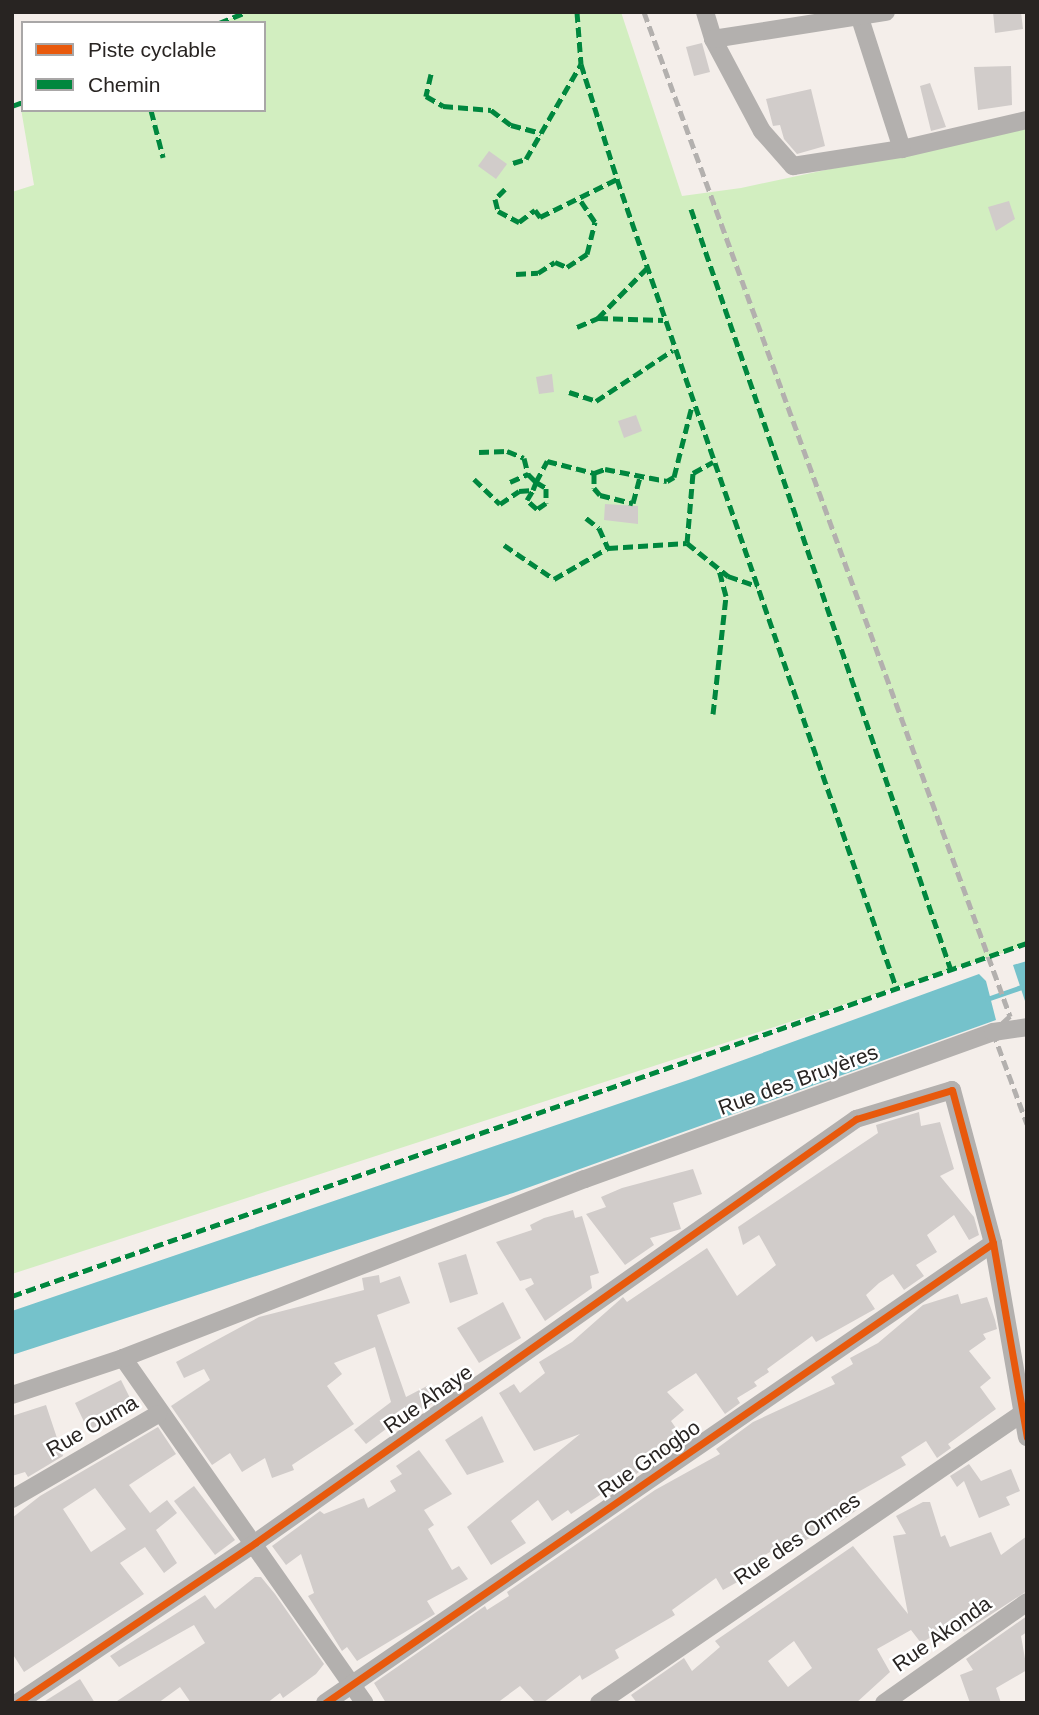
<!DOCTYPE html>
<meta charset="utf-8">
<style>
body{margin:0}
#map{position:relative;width:1039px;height:1715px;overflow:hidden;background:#f4eeea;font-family:Arial,sans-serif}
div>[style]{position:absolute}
.green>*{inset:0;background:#d2eec0}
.water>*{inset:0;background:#75c2cb}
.stream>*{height:5px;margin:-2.5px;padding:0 2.5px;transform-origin:2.5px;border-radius:2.5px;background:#75c2cb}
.building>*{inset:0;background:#d1ccca}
.minor>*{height:18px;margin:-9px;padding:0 9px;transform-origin:9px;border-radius:9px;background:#b3b0ae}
.rail>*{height:5px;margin-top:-2.5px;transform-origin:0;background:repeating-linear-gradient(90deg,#b3b0ae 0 10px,transparent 0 15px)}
.quiet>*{height:5px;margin-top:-2.5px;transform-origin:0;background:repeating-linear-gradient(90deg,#00873e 0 10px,transparent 0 15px)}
.cycleway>*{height:7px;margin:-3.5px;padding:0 3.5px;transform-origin:3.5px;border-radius:3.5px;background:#e8590c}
span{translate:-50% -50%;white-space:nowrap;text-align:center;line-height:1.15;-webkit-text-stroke:5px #fff;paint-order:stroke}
.street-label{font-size:21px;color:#282422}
.frame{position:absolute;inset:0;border:14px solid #282422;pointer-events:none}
.legend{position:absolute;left:21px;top:21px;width:245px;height:91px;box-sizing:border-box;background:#fff;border:2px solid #a9a7a7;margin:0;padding:9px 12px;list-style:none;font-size:21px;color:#282422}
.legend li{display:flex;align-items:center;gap:14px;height:35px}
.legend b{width:35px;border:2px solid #a9a7a7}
</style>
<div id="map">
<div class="green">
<div style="clip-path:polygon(246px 12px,621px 12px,682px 196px,741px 188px,1027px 127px,1027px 945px,12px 1274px,12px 192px,34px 185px,20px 103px,23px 110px,264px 110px,264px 23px,220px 23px)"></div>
</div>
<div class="water">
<div style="clip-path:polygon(1027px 961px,1027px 1004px,1026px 1004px,1013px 965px)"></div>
<div style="clip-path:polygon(979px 974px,986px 981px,996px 1020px,513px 1193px,12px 1355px,12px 1311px,691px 1079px)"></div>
</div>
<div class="stream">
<div style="left:987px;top:999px;width:42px;rotate:-19.3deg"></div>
</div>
<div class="building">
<div style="clip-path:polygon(993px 12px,1021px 12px,1023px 29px,995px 33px)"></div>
<div style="clip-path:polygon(702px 43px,710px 72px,694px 76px,686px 47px)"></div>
<div style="clip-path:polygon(1011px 66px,1012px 105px,978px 110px,974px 67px)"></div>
<div style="clip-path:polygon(930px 83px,946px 127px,931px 131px,920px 86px)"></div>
<div style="clip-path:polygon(811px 89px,825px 146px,797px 154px,784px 139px,780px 125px,773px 126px,766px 99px)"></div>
<div style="clip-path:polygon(489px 151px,507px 164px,496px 179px,478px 166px)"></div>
<div style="clip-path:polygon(1009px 201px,1015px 219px,996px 231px,988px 207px)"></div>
<div style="clip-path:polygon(552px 374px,554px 392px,539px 394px,536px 377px)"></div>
<div style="clip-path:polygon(636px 415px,642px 431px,624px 438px,618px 421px)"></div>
<div style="clip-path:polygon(605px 504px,638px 506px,638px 524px,604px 520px)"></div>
<div style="clip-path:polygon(919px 1112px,921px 1126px,940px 1122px,954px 1169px,940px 1176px,974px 1217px,979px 1235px,969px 1240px,954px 1215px,927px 1235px,937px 1252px,916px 1265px,924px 1276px,904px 1290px,893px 1274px,879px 1283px,866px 1295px,875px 1309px,816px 1342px,812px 1336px,767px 1369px,769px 1372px,754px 1382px,757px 1386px,737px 1398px,740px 1403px,725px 1414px,696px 1373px,667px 1392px,684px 1410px,671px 1421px,684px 1440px,605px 1496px,603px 1493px,571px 1514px,568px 1510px,552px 1521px,538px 1500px,511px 1521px,526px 1543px,491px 1565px,467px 1527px,580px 1434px,534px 1451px,499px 1393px,514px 1384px,520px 1393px,545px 1373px,539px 1362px,572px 1342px,623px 1297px,627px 1302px,707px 1248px,737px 1296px,776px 1265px,759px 1235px,743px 1245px,738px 1227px,878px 1133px,876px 1125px)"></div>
<div style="clip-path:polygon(693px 1169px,702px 1194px,673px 1203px,681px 1229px,650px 1238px,654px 1245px,625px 1265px,586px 1214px,606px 1207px,601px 1197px,622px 1188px)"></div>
<div style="clip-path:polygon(573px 1210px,575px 1218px,582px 1216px,599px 1273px,590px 1276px,592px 1288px,545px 1321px,525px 1289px,534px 1284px,531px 1278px,520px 1281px,496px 1242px,532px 1230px,530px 1225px,544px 1218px)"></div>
<div style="clip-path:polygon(466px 1254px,478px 1294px,450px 1303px,438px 1263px)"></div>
<div style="clip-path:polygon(379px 1275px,380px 1283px,400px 1276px,410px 1303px,377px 1315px,406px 1397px,427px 1386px,435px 1402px,394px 1423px,366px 1444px,354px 1430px,391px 1402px,375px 1347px,334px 1363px,342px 1374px,327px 1386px,354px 1424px,292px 1465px,294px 1470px,272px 1478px,265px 1458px,242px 1472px,230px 1453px,212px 1465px,171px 1406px,210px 1380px,204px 1369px,184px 1378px,176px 1362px,259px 1317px,364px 1290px,362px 1278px)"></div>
<div style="clip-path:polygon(958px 1294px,961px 1304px,987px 1297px,995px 1320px,997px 1329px,983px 1334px,986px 1339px,969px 1351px,991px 1378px,980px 1387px,996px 1409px,948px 1444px,951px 1448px,937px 1458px,926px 1441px,901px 1457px,906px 1465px,851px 1496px,858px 1509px,843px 1520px,773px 1558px,770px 1552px,736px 1572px,741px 1580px,723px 1590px,716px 1578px,672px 1610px,675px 1615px,615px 1650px,619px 1658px,582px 1680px,580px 1675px,543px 1703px,536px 1703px,520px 1686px,497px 1703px,386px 1703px,374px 1683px,485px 1606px,487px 1610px,509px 1596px,507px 1592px,655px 1490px,720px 1454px,716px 1449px,753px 1422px,835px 1384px,831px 1377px,853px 1364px,850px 1358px,878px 1343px,923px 1305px)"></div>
<div style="clip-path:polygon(503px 1302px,521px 1338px,479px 1363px,457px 1328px)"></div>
<div style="clip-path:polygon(121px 1380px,132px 1402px,100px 1416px,103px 1423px,88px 1430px,75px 1403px)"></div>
<div style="clip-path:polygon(46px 1405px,63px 1456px,28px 1477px,25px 1472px,12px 1476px,12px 1416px)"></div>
<div style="clip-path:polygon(482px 1416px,504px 1462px,467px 1475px,445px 1440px)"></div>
<div style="clip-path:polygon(evenodd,158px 1427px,176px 1454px,129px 1485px,150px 1513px,167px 1500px,177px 1513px,156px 1530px,177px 1563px,164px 1573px,145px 1547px,120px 1563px,144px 1594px,24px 1672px,12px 1653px,12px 1518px,40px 1496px,158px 1427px,95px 1488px,126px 1529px,91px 1552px,63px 1509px,95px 1488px)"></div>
<div style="clip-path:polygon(419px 1450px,452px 1494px,424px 1510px,434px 1525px,428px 1529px,452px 1570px,459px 1566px,468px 1579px,427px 1601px,435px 1614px,357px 1661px,347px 1647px,342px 1651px,308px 1596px,314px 1593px,301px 1554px,286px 1565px,272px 1546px,320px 1511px,324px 1514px,364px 1498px,368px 1508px,396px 1491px,390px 1481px,402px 1474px,396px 1466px)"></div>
<div style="clip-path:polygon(969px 1464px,981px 1481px,1011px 1469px,1020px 1491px,1006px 1497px,1010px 1505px,979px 1518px,964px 1481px,957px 1487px,950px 1476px)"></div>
<div style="clip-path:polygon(194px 1486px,235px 1540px,215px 1555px,174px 1501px)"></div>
<div style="clip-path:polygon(evenodd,923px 1502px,930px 1502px,941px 1537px,945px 1535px,950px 1547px,991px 1532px,1001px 1555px,1027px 1536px,1027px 1591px,964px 1632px,957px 1622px,921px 1643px,911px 1630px,877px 1649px,890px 1672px,856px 1703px,637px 1703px,631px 1695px,684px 1658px,692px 1671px,720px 1647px,715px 1641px,853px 1546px,908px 1614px,893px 1536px,906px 1534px,896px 1516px,923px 1502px,794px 1641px,812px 1668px,788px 1687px,768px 1661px,794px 1641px)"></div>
<div style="clip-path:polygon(255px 1577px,261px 1577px,275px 1594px,324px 1664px,316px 1674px,283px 1698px,280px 1693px,267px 1703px,191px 1703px,180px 1687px,158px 1703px,114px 1703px,205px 1643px,194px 1625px,119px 1667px,110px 1656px,205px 1595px,215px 1609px)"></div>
<div style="clip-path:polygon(1027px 1616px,1027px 1632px,1021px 1636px,1027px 1670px,996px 1688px,1001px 1703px,970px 1703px,960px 1675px,973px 1670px,966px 1659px)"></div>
<div style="clip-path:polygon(80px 1679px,95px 1703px,42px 1703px)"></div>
</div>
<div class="minor">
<div style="left:705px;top:12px;width:28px;rotate:73deg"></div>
<div style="left:713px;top:39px;width:104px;rotate:62deg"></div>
<div style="left:762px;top:131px;width:47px;rotate:48.5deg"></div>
<div style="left:793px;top:166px;width:110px;rotate:-8.9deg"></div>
<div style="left:902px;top:149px;width:128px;rotate:-13.1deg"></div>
<div style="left:858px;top:12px;width:144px;rotate:72.2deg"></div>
<div style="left:713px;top:39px;width:175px;rotate:-8.9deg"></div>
<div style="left:123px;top:1358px;width:421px;rotate:55deg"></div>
<div style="left:12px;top:1395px;width:117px;rotate:-18.4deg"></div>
<div style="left:123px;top:1358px;width:495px;rotate:-21.2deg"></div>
<div style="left:585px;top:1179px;width:434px;rotate:-19.8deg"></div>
<div style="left:993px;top:1032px;width:34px;rotate:-8deg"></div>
<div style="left:12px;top:1499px;width:169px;rotate:-30.2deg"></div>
<div style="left:17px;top:1703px;width:287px;rotate:-33.9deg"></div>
<div style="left:255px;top:1543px;width:736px;rotate:-35.2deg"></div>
<div style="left:856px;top:1119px;width:100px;rotate:-16.8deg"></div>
<div style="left:952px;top:1090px;width:158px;rotate:75deg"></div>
<div style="left:993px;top:1243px;width:197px;rotate:80.1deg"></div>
<div style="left:325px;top:1703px;width:811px;rotate:-34.55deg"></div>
<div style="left:599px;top:1703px;width:511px;rotate:-34.4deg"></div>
<div style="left:884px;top:1703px;width:175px;rotate:-35.2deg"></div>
</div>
<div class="rail">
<div style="left:644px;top:12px;width:1069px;rotate:69.97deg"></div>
<div style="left:1010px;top:1016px;width:23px;rotate:137deg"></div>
<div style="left:993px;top:1032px;width:98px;rotate:69.7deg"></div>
</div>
<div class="quiet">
<div style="left:577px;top:12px;width:52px;rotate:85.6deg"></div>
<div style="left:581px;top:64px;width:121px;rotate:72.6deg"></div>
<div style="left:617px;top:179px;width:858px;rotate:70.95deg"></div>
<div style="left:219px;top:23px;width:29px;rotate:-22deg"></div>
<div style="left:431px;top:74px;width:23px;rotate:103deg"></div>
<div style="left:426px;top:96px;width:20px;rotate:30deg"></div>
<div style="left:443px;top:106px;width:48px;rotate:4.8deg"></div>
<div style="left:491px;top:110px;width:25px;rotate:37deg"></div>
<div style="left:511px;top:125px;width:31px;rotate:15deg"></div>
<div style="left:12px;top:106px;width:12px;rotate:-20deg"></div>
<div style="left:151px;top:110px;width:49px;rotate:75.7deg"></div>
<div style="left:513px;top:163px;width:14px;rotate:-17deg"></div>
<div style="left:526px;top:159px;width:110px;rotate:-59.9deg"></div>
<div style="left:505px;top:189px;width:14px;rotate:135deg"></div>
<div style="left:495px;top:199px;width:12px;rotate:76deg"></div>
<div style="left:498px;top:211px;width:24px;rotate:28deg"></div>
<div style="left:519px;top:222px;width:20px;rotate:-37deg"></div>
<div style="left:535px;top:210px;width:9px;rotate:54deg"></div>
<div style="left:540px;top:217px;width:86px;rotate:-26.3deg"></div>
<div style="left:691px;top:209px;width:804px;rotate:71.14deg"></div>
<div style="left:516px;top:274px;width:22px;rotate:-3deg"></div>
<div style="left:538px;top:273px;width:20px;rotate:-33deg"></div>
<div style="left:555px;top:262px;width:13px;rotate:23deg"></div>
<div style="left:567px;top:267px;width:24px;rotate:-33deg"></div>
<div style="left:587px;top:254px;width:33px;rotate:-76deg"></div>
<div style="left:595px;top:222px;width:29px;rotate:-124deg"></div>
<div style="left:598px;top:318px;width:65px;rotate:1.8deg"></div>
<div style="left:577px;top:327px;width:23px;rotate:-23deg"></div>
<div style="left:598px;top:318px;width:70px;rotate:-45.6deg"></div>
<div style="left:569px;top:392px;width:28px;rotate:18deg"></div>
<div style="left:596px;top:401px;width:92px;rotate:-33.5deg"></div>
<div style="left:479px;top:452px;width:28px;rotate:-2deg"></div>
<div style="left:507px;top:451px;width:18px;rotate:22deg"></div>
<div style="left:524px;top:458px;width:16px;rotate:76deg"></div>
<div style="left:528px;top:474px;width:11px;rotate:45deg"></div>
<div style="left:536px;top:482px;width:12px;rotate:31deg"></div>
<div style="left:546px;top:488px;width:15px;rotate:90deg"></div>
<div style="left:546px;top:503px;width:11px;rotate:146deg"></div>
<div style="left:537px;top:509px;width:13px;rotate:-138deg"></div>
<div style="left:527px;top:500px;width:12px;rotate:-59deg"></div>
<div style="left:533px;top:490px;width:9px;rotate:-69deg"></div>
<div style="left:536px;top:482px;width:24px;rotate:-62deg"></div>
<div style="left:547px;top:461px;width:49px;rotate:14.3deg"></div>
<div style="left:594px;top:473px;width:12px;rotate:-20deg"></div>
<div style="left:605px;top:469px;width:63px;rotate:11deg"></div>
<div style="left:667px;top:481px;width:8px;rotate:-30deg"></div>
<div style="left:674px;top:477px;width:73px;rotate:-75.8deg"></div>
<div style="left:594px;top:473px;width:15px;rotate:90deg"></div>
<div style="left:594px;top:488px;width:9px;rotate:49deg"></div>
<div style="left:600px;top:495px;width:34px;rotate:14deg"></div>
<div style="left:633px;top:503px;width:28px;rotate:-75deg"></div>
<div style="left:474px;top:479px;width:36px;rotate:44deg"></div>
<div style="left:500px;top:504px;width:23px;rotate:-34deg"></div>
<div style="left:519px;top:491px;width:14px;rotate:-4deg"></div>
<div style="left:510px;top:482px;width:20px;rotate:-24deg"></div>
<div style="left:586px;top:518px;width:16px;rotate:38deg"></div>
<div style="left:599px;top:528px;width:22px;rotate:66deg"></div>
<div style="left:687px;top:543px;width:53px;rotate:38.8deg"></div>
<div style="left:728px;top:576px;width:31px;rotate:19deg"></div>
<div style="left:504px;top:545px;width:60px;rotate:34.2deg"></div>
<div style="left:554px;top:579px;width:62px;rotate:-29.9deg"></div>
<div style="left:608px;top:548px;width:79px;rotate:-3.6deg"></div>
<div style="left:687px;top:543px;width:70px;rotate:-85.1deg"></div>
<div style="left:693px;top:473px;width:23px;rotate:-29deg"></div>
<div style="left:713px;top:714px;width:119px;rotate:-83.7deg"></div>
<div style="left:726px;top:596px;width:28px;rotate:-105deg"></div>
<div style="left:12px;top:1296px;width:1075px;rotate:-19.18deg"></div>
</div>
<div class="cycleway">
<div style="left:17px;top:1703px;width:287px;rotate:-33.9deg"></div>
<div style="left:255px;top:1543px;width:736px;rotate:-35.2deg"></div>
<div style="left:856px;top:1119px;width:100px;rotate:-16.8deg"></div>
<div style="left:952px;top:1090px;width:158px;rotate:75deg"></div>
<div style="left:993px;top:1243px;width:197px;rotate:80.1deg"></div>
<div style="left:325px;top:1703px;width:811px;rotate:-34.55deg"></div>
</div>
<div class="street-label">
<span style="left:798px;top:1080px;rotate:-20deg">Rue des Bruyères</span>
<span style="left:428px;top:1399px;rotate:-35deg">Rue Ahaye</span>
<span style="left:92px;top:1426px;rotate:-30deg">Rue Ouma</span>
<span style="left:649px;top:1459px;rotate:-35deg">Rue Gnogbo</span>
<span style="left:797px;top:1539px;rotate:-34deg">Rue des Ormes</span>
<span style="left:942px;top:1634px;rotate:-35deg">Rue Akonda</span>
</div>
<div class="frame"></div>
<ul class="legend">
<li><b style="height:9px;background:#e8590c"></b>Piste cyclable</li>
<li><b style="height:9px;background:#00873e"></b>Chemin</li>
</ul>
</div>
